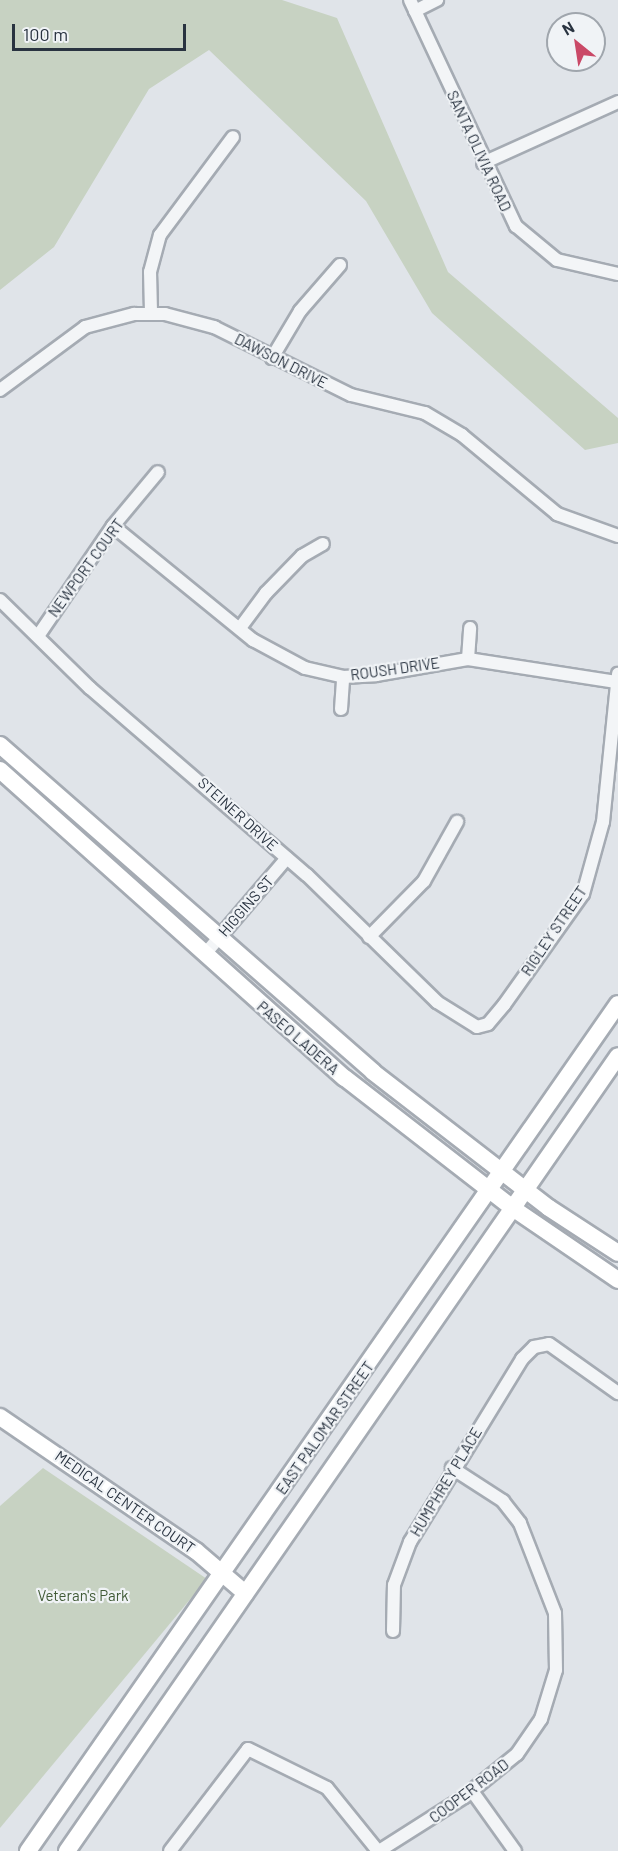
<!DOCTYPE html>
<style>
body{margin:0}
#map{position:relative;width:618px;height:1851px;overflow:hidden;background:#e0e4e9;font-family:Barlow,sans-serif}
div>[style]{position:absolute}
.green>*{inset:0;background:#c7d2c2}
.roads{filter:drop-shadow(2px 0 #a5abb3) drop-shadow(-2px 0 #a5abb3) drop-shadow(0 2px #a5abb3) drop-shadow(0 -2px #a5abb3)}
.street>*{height:12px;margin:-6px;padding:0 6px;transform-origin:6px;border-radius:6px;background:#f3f5f7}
.secondary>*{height:16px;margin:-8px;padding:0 8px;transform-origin:8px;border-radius:8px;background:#fff}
span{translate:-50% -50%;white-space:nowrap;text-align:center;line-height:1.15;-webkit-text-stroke:4.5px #f0f3f6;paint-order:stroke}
.street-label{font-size:15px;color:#293340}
.park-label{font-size:15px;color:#415b37}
.north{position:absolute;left:546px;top:12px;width:60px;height:60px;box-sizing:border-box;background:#f0f3f6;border:2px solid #a0a6ad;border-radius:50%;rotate:330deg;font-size:16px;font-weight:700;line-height:24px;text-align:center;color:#293340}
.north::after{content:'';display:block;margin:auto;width:21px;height:27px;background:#ca4967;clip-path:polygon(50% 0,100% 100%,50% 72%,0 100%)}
.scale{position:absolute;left:12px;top:24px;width:174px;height:27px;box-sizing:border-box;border:3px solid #293340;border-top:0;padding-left:8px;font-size:18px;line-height:21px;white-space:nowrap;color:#293340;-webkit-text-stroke:4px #f0f3f6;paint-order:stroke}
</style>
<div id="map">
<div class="green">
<div style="clip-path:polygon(0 0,282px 0,337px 18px,448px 272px,618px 418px,618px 443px,585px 450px,432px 313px,366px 201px,209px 50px,149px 89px,54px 247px,0 290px)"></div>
<div style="clip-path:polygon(43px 1468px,207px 1579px,0 1828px,0 1506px)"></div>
</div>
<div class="roads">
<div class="street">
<div style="left:410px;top:0;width:250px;rotate:64.9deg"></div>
<div style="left:516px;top:226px;width:53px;rotate:39.7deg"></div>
<div style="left:557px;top:260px;width:63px;rotate:12.9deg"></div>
<div style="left:415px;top:11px;width:25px;rotate:-27deg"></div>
<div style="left:483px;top:163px;width:148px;rotate:-24.3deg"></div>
<div style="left:151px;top:312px;width:40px;rotate:-91.4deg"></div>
<div style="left:150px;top:272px;width:38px;rotate:-75deg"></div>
<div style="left:160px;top:235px;width:122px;rotate:-53.3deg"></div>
<div style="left:272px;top:358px;width:55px;rotate:-59.2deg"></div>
<div style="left:300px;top:311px;width:61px;rotate:-49deg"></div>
<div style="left:0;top:390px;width:106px;rotate:-36.5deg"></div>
<div style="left:85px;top:327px;width:51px;rotate:-14.9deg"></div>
<div style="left:134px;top:314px;width:31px"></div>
<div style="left:165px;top:314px;width:51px;rotate:14.9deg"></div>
<div style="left:214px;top:327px;width:153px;rotate:26.4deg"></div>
<div style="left:351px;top:395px;width:76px;rotate:13.7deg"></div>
<div style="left:425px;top:413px;width:43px;rotate:30.7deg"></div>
<div style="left:462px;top:435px;width:124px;rotate:39.7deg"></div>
<div style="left:557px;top:514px;width:65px;rotate:19.8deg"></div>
<div style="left:113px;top:526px;width:181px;rotate:39.2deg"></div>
<div style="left:253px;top:640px;width:59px;rotate:28.3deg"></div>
<div style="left:305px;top:668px;width:39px;rotate:13deg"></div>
<div style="left:343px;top:677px;width:33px;rotate:-3deg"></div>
<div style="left:376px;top:675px;width:93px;rotate:-9.9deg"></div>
<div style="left:468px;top:659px;width:150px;rotate:8.8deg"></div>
<div style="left:0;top:600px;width:126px;rotate:44.4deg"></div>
<div style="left:90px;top:688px;width:286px;rotate:40.8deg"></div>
<div style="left:307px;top:875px;width:182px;rotate:44.3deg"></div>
<div style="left:437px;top:1002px;width:47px;rotate:32deg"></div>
<div style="left:477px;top:1027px;width:11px;rotate:-15deg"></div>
<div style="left:488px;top:1024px;width:25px;rotate:-50deg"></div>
<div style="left:504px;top:1005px;width:136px;rotate:-54.6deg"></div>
<div style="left:583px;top:894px;width:75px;rotate:-74.5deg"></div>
<div style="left:603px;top:822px;width:149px;rotate:-84.2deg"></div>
<div style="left:240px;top:628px;width:44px;rotate:-53.4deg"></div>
<div style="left:266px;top:593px;width:52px;rotate:-45.8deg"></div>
<div style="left:302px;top:556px;width:24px;rotate:-30deg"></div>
<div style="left:38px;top:636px;width:133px;rotate:-55.7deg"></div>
<div style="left:113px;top:526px;width:70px;rotate:-50.2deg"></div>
<div style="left:468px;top:659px;width:31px;rotate:-86deg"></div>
<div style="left:341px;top:709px;width:32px;rotate:-86deg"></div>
<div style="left:369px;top:937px;width:78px;rotate:-45.5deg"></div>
<div style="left:424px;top:881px;width:68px;rotate:-60.8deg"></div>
<div style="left:205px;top:954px;width:126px;rotate:-49.5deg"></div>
<div style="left:393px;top:1631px;width:46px;rotate:-88.8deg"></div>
<div style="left:394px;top:1585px;width:46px;rotate:-69.6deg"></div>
<div style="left:410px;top:1542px;width:215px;rotate:-58.5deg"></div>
<div style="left:522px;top:1359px;width:17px;rotate:-45deg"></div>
<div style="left:534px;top:1347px;width:15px;rotate:-11deg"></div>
<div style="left:549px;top:1344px;width:85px;rotate:35.4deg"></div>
<div style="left:472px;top:1791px;width:74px;rotate:54.4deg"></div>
<div style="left:170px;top:1851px;width:128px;rotate:-52.6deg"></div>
<div style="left:248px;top:1749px;width:88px;rotate:26.3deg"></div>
<div style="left:327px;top:1788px;width:81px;rotate:51deg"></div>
<div style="left:379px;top:1851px;width:101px;rotate:-32.4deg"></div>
<div style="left:464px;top:1797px;width:68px;rotate:-39.1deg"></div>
<div style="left:517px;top:1754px;width:42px;rotate:-55.6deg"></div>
<div style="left:541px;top:1719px;width:51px;rotate:-73deg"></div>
<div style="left:556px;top:1670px;width:57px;rotate:-91deg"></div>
<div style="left:555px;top:1613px;width:97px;rotate:-111.3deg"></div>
<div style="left:520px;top:1523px;width:28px;rotate:-128deg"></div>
<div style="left:503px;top:1501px;width:61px;rotate:-147.1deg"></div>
</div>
<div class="secondary">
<div style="left:0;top:745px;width:496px;rotate:41.2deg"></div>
<div style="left:373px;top:1072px;width:222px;rotate:37.7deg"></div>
<div style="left:549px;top:1208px;width:82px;rotate:33.1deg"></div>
<div style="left:0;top:770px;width:462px;rotate:41.8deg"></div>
<div style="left:345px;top:1078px;width:214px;rotate:37.8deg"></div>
<div style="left:514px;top:1209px;width:126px;rotate:34.3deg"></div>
<div style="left:0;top:1417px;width:237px;rotate:34.4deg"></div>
<div style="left:196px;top:1551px;width:65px;rotate:40.6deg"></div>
<div style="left:28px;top:1851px;width:1032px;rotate:-55.14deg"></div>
<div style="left:67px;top:1851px;width:967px;rotate:-55.27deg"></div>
</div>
</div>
<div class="street-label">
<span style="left:479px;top:151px;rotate:65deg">SANTA OLIVIA ROAD</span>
<span style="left:281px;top:361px;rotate:27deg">DAWSON DRIVE</span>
<span style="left:86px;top:568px;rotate:-54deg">NEWPORT COURT</span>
<span style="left:395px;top:669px;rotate:-8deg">ROUSH DRIVE</span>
<span style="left:238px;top:814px;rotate:42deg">STEINER DRIVE</span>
<span style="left:246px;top:906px;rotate:-49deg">HIGGINS ST</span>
<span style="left:554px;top:931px;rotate:-56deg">RIGLEY STREET</span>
<span style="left:298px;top:1038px;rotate:41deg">PASEO LADERA</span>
<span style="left:325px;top:1428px;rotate:-55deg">EAST PALOMAR STREET</span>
<span style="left:446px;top:1482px;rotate:-59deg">HUMPHREY PLACE</span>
<span style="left:125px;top:1502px;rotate:35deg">MEDICAL CENTER COURT</span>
<span style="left:469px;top:1791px;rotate:-37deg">COOPER ROAD</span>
</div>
<div class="park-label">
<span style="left:83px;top:1596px">Veteran's Park</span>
</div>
<div class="north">N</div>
<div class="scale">100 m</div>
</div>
